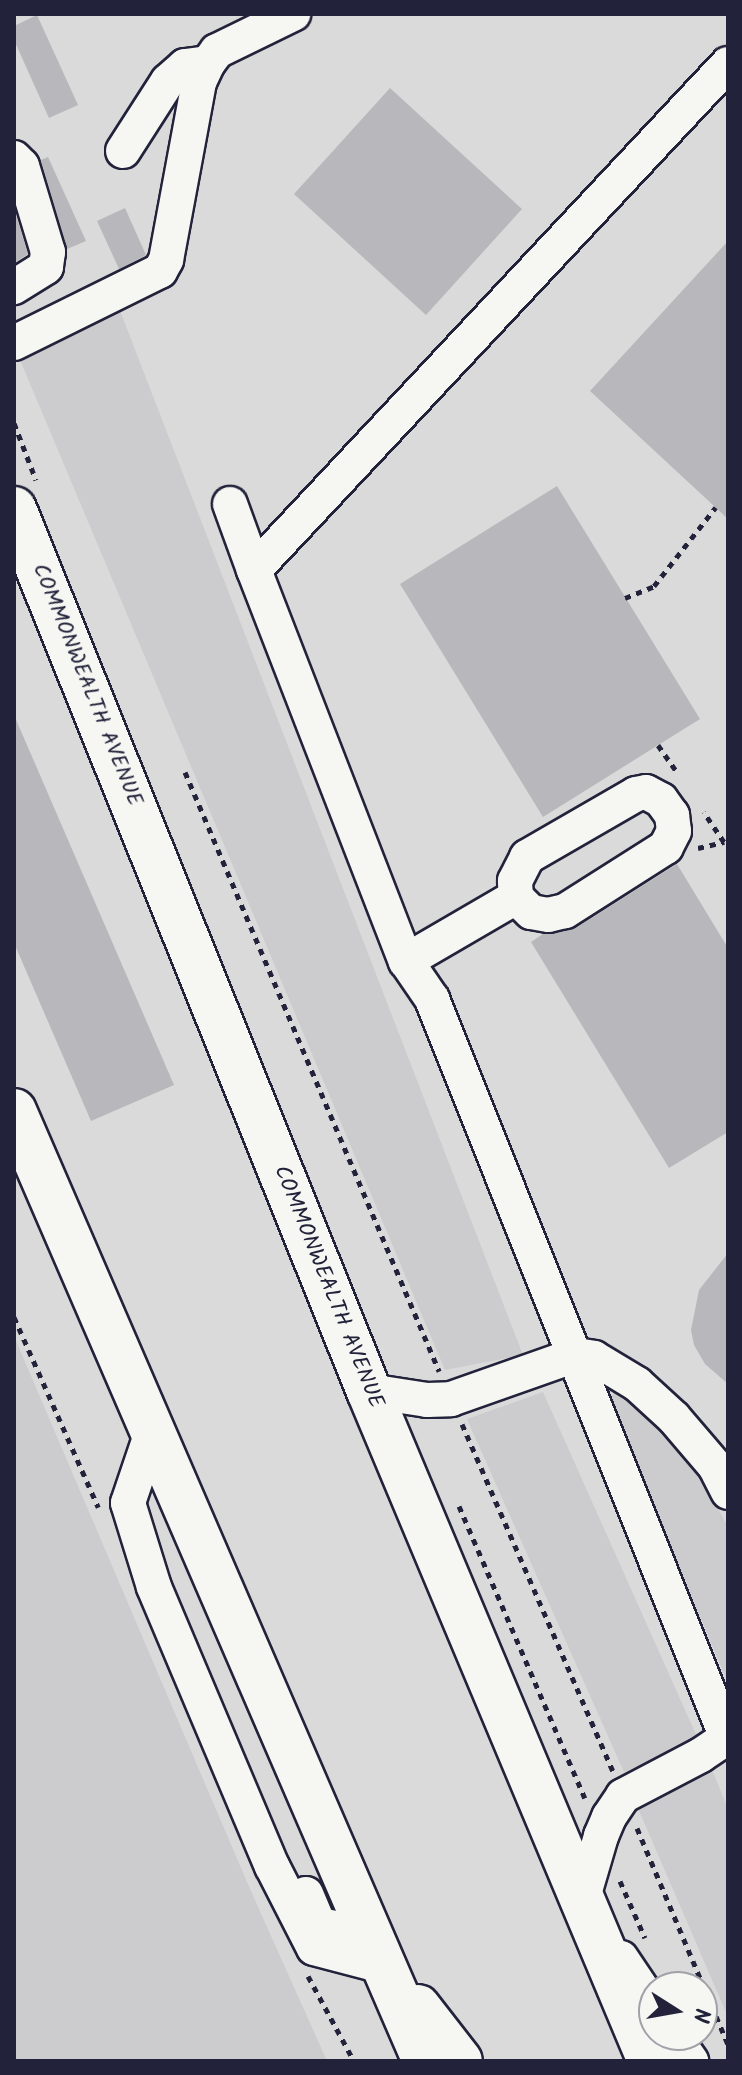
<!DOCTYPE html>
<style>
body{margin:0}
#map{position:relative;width:742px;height:2075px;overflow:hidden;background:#e9e9e7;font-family:Kalam,sans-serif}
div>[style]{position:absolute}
.built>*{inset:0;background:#dadada}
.green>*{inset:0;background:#ccccce}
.building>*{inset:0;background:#b8b8bc}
.path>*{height:5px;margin-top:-2.5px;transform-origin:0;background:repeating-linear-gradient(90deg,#22223b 0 6px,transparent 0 12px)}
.roads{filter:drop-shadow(2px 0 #22223b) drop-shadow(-2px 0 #22223b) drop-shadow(0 2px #22223b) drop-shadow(0 -2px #22223b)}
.minor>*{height:34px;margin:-17px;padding:0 17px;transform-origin:17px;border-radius:17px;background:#f6f6f2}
.major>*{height:44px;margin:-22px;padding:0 22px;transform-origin:22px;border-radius:22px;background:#f6f6f2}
span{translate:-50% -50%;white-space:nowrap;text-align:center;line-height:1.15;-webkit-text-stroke:6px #f6f6f2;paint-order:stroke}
.street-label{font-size:22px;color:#22223b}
.frame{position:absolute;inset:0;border:16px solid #22223b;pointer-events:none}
.north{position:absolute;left:638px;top:1971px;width:80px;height:80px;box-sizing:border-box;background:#f6f6f2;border:2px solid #a1a1a9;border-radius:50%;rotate:101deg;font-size:22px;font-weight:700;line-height:32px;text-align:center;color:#22223b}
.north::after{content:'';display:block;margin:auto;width:28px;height:36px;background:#22223b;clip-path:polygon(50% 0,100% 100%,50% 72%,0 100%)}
</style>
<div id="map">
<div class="built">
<div style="clip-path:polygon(evenodd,14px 14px,728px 14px,728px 2061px,14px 2061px,14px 14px,654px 1987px,702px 1987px,702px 2035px,654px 2035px,654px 1987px)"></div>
</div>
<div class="green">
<div style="clip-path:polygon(119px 308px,523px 1355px,445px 1370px,20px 360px)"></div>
<div style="clip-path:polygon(14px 1336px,247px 1882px,327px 2061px,14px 2061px)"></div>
<div style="clip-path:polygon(616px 1391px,641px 1406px,694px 1465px,727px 1525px,728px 1683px,610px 1404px,611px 1396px)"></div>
<div style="clip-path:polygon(543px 1392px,698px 1739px,624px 1772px,467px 1419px)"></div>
<div style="clip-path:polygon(713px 1772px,728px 1809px,728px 2017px,637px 1806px)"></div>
</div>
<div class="building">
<div style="clip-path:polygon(37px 15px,78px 105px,49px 118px,14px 40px,14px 26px)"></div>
<div style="clip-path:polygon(390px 88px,522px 209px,426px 315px,294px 194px)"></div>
<div style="clip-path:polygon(48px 157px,86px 241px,67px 249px,41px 160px)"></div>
<div style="clip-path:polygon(125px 208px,146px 255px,119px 269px,97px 221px)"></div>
<div style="clip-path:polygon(14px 209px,28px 254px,14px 263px)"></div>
<div style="clip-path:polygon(728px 241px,728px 519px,590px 391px)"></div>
<div style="clip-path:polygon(557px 486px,700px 719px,543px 817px,400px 584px)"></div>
<div style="clip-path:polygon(14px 715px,174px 1085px,91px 1121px,14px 943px)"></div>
<div style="clip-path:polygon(677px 864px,728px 948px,728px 1132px,669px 1168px,531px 942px,543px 934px,576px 928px)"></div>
<div style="clip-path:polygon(728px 1253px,728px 1384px,705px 1364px,694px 1345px,691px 1330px,699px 1290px)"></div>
</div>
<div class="path">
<div style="left:14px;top:423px;width:61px;rotate:68.9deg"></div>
<div style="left:625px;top:598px;width:31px;rotate:-22deg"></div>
<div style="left:654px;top:586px;width:100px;rotate:-51.9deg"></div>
<div style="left:658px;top:745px;width:35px;rotate:55deg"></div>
<div style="left:185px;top:772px;width:651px;rotate:67.02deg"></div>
<div style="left:698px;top:848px;width:27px;rotate:-13deg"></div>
<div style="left:724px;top:842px;width:36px;rotate:-124deg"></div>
<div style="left:14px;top:1317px;width:208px;rotate:66.1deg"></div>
<div style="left:462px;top:1424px;width:378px;rotate:66.5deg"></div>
<div style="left:459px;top:1506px;width:318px;rotate:66.7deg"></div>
<div style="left:637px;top:1828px;width:235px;rotate:67.2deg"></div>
<div style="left:620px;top:1881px;width:62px;rotate:66.3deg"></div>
<div style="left:308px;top:1976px;width:97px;rotate:61.6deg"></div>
</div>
<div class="roads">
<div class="minor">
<div style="left:728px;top:64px;width:693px;rotate:133.13deg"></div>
<div style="left:254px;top:570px;width:420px;rotate:68.8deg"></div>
<div style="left:406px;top:961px;width:46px;rotate:55.6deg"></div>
<div style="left:432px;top:999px;width:799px;rotate:68.25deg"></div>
<div style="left:123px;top:151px;width:83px;rotate:-57.3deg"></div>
<div style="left:168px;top:81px;width:23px;rotate:-41deg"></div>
<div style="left:185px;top:66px;width:23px;rotate:-7deg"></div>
<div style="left:14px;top:158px;width:11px;rotate:45deg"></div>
<div style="left:22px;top:166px;width:90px;rotate:73.2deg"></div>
<div style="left:48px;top:252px;width:15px;rotate:98deg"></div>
<div style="left:46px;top:267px;width:38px;rotate:148deg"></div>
<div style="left:14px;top:343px;width:163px;rotate:-26.3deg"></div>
<div style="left:160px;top:271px;width:13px;rotate:-61deg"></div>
<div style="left:166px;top:260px;width:181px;rotate:-79.5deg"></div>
<div style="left:199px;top:82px;width:21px;rotate:-65deg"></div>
<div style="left:208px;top:63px;width:15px;rotate:-53deg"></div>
<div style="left:217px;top:51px;width:85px;rotate:-26deg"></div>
<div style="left:230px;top:504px;width:70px;rotate:70deg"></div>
<div style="left:646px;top:792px;width:17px;rotate:28deg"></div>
<div style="left:661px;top:800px;width:19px;rotate:54deg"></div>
<div style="left:672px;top:815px;width:16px;rotate:83deg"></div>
<div style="left:674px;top:831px;width:18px;rotate:117deg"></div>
<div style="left:666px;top:847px;width:120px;rotate:147.6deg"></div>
<div style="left:565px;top:911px;width:17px;rotate:167deg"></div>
<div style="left:548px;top:915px;width:17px;rotate:-170deg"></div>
<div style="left:531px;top:912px;width:21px;rotate:-135deg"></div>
<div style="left:516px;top:897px;width:16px;rotate:-94deg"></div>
<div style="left:515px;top:881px;width:27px;rotate:-63deg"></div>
<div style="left:527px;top:857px;width:126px;rotate:-30deg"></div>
<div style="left:636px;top:794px;width:10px;rotate:-11deg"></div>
<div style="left:406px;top:961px;width:127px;rotate:-30.2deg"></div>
<div style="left:369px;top:1391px;width:59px;rotate:8.8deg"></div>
<div style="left:427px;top:1400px;width:24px;rotate:-2deg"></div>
<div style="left:451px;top:1399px;width:133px;rotate:-19.4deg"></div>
<div style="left:576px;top:1355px;width:18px;rotate:9deg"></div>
<div style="left:594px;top:1358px;width:50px;rotate:31.2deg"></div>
<div style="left:637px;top:1384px;width:50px;rotate:42.6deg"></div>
<div style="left:674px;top:1418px;width:63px;rotate:49.5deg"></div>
<div style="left:715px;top:1466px;width:29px;rotate:63deg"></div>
<div style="left:153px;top:1429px;width:78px;rotate:108.7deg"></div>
<div style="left:128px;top:1503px;width:88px;rotate:72.8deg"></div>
<div style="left:154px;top:1587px;width:303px;rotate:67.1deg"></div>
<div style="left:272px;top:1866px;width:92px;rotate:62.9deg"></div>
<div style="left:314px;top:1948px;width:70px;rotate:14.8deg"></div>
<div style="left:306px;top:1894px;width:34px;rotate:67deg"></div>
<div style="left:319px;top:1925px;width:51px;rotate:10.2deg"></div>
<div style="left:587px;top:1909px;width:9px;rotate:-122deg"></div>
<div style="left:582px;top:1901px;width:68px;rotate:-73.7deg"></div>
<div style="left:601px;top:1836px;width:21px;rotate:-67deg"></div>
<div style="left:609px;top:1817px;width:25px;rotate:-56deg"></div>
<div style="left:623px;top:1796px;width:88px;rotate:-27.7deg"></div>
<div style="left:701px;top:1755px;width:32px;rotate:-34deg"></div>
<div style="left:621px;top:1958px;width:59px;rotate:56deg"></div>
<div style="left:673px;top:2035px;width:32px;rotate:55deg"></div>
</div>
<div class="major">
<div style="left:14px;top:509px;width:951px;rotate:68.08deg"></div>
<div style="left:369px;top:1391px;width:727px;rotate:67.25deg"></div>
<div style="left:14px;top:1111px;width:1035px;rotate:66.61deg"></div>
<div style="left:418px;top:2007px;width:68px;rotate:52.1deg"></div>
</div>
</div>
<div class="street-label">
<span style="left:87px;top:685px;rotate:68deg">COMMONWEALTH AVENUE</span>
<span style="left:328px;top:1287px;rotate:68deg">COMMONWEALTH AVENUE</span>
</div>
<div class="frame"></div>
<div class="north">N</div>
</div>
